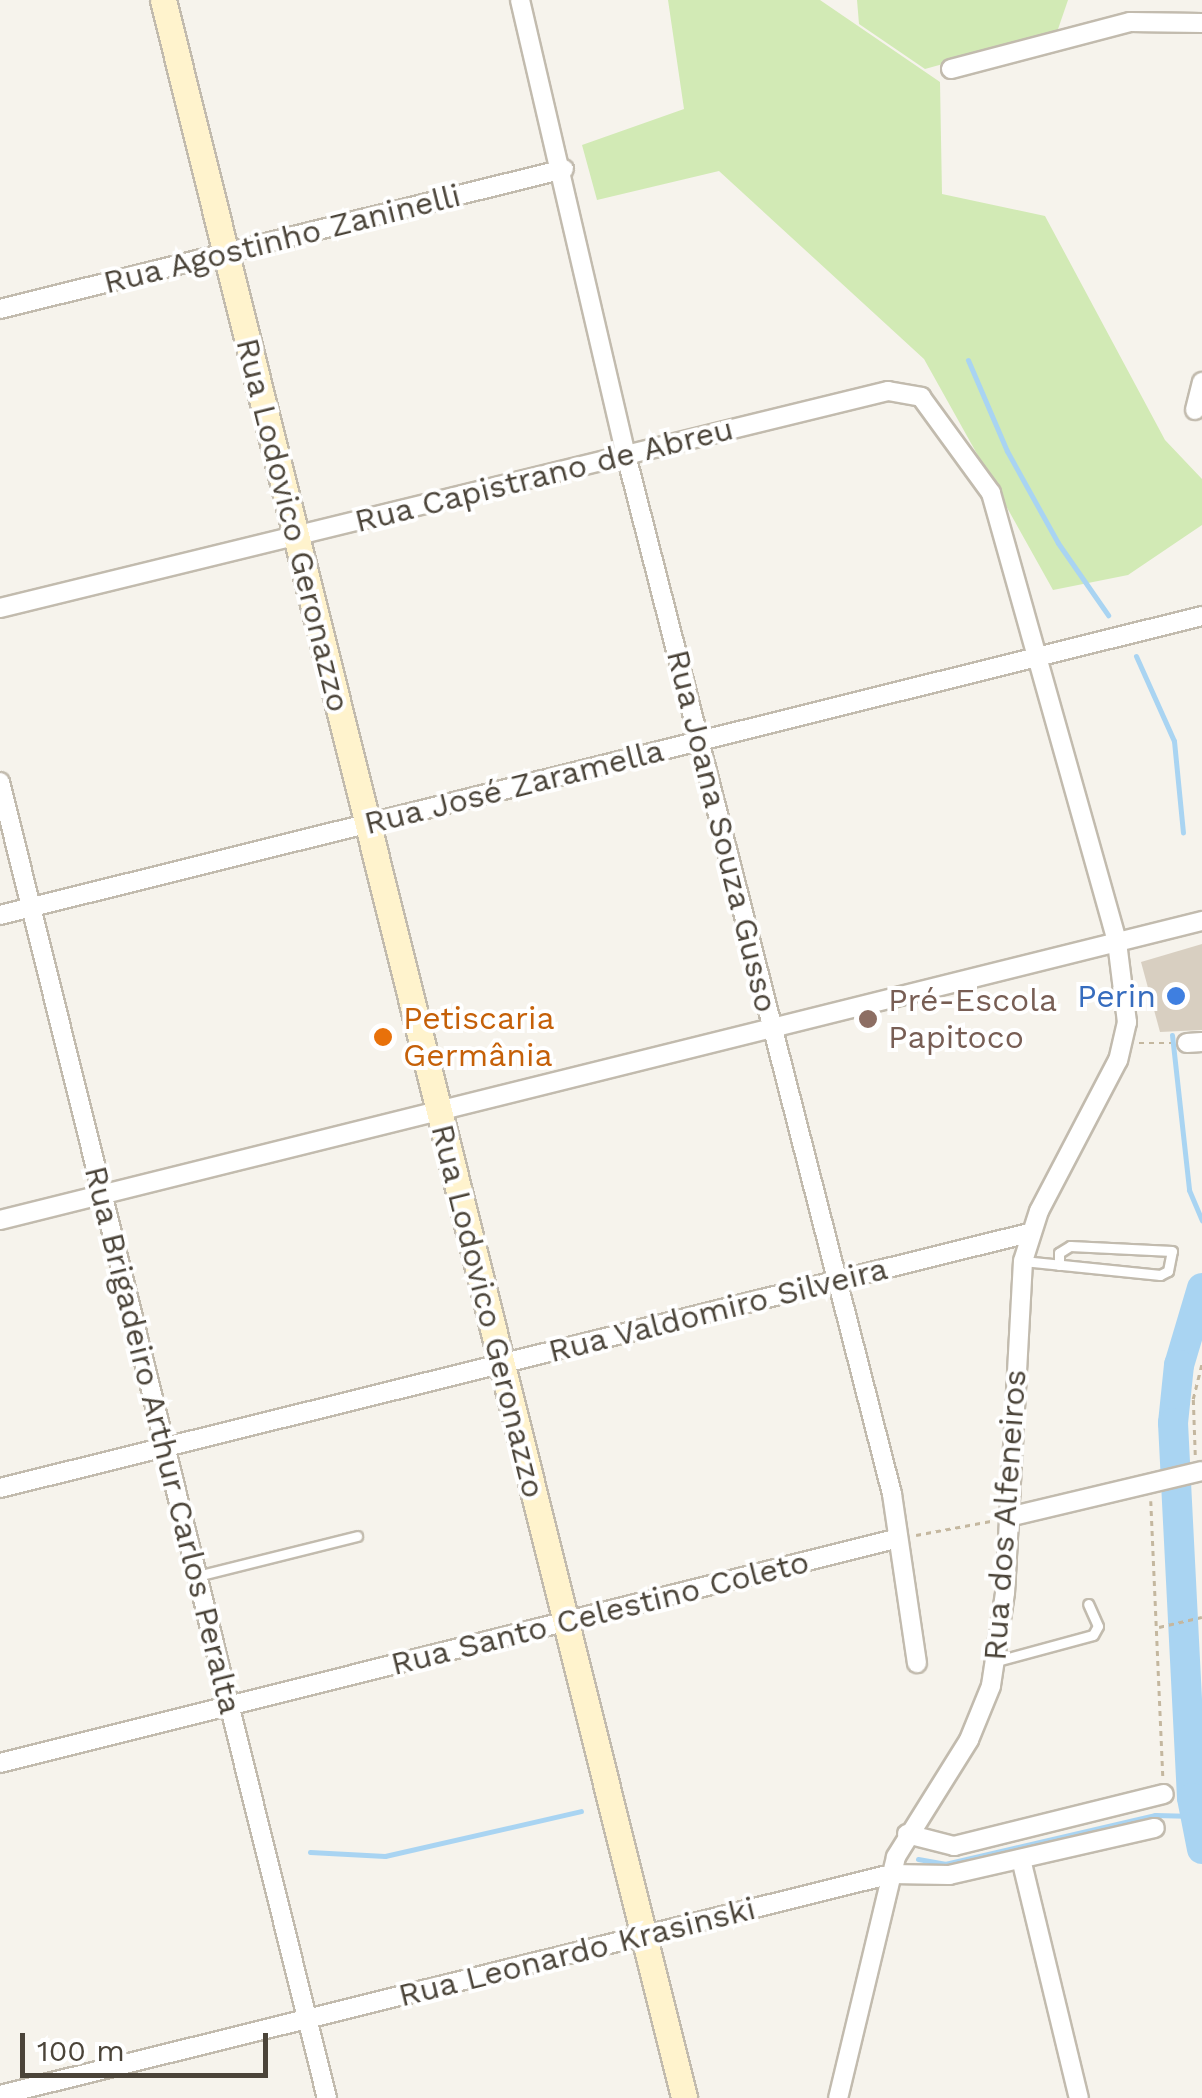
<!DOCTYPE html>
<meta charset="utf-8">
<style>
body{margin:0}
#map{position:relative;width:1202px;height:2098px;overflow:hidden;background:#f6f3ec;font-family:"Work Sans",sans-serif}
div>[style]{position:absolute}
.green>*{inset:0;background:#d2eab5}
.stream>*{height:5px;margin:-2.5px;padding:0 2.5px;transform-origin:2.5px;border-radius:2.5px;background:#a9d4f2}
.river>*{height:30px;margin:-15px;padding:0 15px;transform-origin:15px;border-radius:15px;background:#a9d4f2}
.building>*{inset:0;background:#d8cfc1}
.path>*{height:2.5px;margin-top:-1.25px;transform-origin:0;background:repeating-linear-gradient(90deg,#c4b79f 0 5px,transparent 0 10px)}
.roads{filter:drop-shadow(2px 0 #c2bbae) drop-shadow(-2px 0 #c2bbae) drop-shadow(0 2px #c2bbae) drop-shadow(0 -2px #c2bbae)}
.lane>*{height:9px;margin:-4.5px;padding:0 4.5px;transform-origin:4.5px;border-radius:4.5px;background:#fff}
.street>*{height:18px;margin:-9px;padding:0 9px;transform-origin:9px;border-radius:9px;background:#fff}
.secondary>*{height:25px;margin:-12.5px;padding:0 12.5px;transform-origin:12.5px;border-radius:12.5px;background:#fff3cd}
.dots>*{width:28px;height:28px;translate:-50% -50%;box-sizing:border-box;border:5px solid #fff;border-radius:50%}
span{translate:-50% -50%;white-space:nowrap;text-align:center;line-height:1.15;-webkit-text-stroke:8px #fff;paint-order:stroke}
.street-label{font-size:32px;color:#4b4439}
.shop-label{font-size:32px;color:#366cbe}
.right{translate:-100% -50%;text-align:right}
.education-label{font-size:32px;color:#785e54}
.left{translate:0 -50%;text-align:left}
.food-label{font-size:32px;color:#c56008}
.scale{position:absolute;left:20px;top:2033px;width:248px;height:45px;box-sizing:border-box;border:5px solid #4b4439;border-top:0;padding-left:12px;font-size:30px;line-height:35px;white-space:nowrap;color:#4b4439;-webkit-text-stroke:8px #fff;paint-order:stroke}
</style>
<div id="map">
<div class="green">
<div style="clip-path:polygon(668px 0,820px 0,940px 82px,942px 194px,1045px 216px,1165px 440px,1202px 479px,1202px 525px,1128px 575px,1053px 590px,924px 359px,719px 171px,597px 200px,582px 145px,684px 109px)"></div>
<div style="clip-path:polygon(857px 0,1068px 0,1057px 32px,925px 69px,859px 24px)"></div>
</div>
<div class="stream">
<div style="left:968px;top:360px;width:99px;rotate:66.8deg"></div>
<div style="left:1007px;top:451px;width:105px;rotate:61deg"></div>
<div style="left:1058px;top:543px;width:88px;rotate:55.2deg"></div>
<div style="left:1136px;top:656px;width:93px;rotate:65.9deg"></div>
<div style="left:1174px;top:741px;width:92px;rotate:84.4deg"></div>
<div style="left:1172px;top:1035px;width:156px;rotate:83.7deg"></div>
<div style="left:1189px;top:1190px;width:33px;rotate:67deg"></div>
<div style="left:310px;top:1852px;width:75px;rotate:3.1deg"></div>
<div style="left:385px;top:1856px;width:201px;rotate:-12.9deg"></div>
<div style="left:918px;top:1859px;width:27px;rotate:10deg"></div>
<div style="left:945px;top:1864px;width:216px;rotate:-13.1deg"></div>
<div style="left:1155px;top:1815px;width:40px;rotate:1.4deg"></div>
</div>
<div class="river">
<div style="left:1202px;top:1288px;width:80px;rotate:106.6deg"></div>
<div style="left:1179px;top:1365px;width:58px;rotate:95.9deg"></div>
<div style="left:1173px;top:1423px;width:375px;rotate:87.1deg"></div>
<div style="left:1192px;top:1798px;width:52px;rotate:78.9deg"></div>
</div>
<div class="building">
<div style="clip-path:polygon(1202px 944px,1202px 1030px,1160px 1032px,1141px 962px)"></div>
</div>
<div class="path">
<div style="left:1139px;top:1043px;width:32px"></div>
<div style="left:1195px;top:1455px;width:56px;rotate:-92deg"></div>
<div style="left:1193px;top:1399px;width:37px;rotate:-76deg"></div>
<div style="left:1151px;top:1501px;width:277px;rotate:87.5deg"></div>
<div style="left:916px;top:1535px;width:76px;rotate:-10.6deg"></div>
<div style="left:1159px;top:1627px;width:44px;rotate:-13.1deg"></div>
</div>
<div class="roads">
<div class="lane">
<div style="left:1023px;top:1261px;width:138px;rotate:5.8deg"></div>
<div style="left:1160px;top:1275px;width:9px;rotate:-27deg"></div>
<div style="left:1168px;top:1271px;width:20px;rotate:-79deg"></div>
<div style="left:1172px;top:1251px;width:102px;rotate:-177.2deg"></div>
<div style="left:1070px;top:1246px;width:13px;rotate:148deg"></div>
<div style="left:1059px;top:1253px;width:12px;rotate:90deg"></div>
<div style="left:197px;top:1576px;width:165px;rotate:-14deg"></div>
<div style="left:997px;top:1661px;width:99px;rotate:-15.2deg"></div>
<div style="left:1093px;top:1635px;width:10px;rotate:-61deg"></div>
<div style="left:1098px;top:1626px;width:24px;rotate:-114deg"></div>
</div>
<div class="street">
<div style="left:520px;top:0;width:467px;rotate:76.9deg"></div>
<div style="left:626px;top:455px;width:1073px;rotate:75.64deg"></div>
<div style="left:892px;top:1494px;width:171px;rotate:81.6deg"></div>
<div style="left:951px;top:69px;width:185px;rotate:-14.7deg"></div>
<div style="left:1130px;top:22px;width:72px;rotate:0.8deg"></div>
<div style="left:0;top:309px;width:581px;rotate:-13.94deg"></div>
<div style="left:1195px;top:410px;width:29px;rotate:-76deg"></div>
<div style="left:0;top:608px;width:914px;rotate:-13.73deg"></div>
<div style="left:888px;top:391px;width:34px;rotate:10deg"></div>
<div style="left:921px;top:397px;width:119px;rotate:53.9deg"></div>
<div style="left:991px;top:493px;width:466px;rotate:74.3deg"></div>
<div style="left:1117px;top:942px;width:81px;rotate:82.9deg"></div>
<div style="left:1127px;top:1022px;width:39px;rotate:103deg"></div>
<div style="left:1118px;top:1060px;width:170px;rotate:117.6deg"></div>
<div style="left:1039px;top:1211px;width:52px;rotate:107.7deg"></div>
<div style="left:1023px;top:1261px;width:332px;rotate:93.1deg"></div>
<div style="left:1005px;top:1593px;width:94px;rotate:98.6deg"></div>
<div style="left:991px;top:1686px;width:58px;rotate:112.2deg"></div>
<div style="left:969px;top:1740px;width:138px;rotate:122deg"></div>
<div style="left:896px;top:1857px;width:248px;rotate:103.5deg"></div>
<div style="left:0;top:782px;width:1356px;rotate:76.05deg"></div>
<div style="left:0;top:915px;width:1239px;rotate:-13.97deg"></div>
<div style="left:1187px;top:1043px;width:15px;rotate:-4deg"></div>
<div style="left:0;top:1220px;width:1239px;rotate:-13.97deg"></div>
<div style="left:0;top:1488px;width:1060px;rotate:-13.92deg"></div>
<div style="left:1009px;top:1517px;width:198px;rotate:-13.4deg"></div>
<div style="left:0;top:1763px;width:923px;rotate:-14.05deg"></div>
<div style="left:907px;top:1834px;width:49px;rotate:14.3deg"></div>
<div style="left:954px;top:1846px;width:216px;rotate:-13.9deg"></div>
<div style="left:1021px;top:1859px;width:246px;rotate:76.4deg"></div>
<div style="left:0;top:2095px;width:919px;rotate:-13.92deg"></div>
<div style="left:892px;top:1874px;width:57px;rotate:1deg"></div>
<div style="left:949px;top:1875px;width:211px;rotate:-12.9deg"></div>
</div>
<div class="secondary">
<div style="left:163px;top:0;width:2162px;rotate:76.05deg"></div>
</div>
</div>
<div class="dots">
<div style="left:1176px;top:996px;background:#3f7fe0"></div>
<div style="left:868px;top:1019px;background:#8d6e63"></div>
<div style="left:383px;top:1037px;background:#e8710a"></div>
</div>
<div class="street-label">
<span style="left:282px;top:239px;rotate:-14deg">Rua Agostinho Zaninelli</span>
<span style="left:544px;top:475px;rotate:-14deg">Rua Capistrano de Abreu</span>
<span style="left:293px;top:525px;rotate:76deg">Rua Lodovico Geronazzo</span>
<span style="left:514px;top:787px;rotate:-14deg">Rua José Zaramella</span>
<span style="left:722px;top:831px;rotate:76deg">Rua Joana Souza Gusso</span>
<span style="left:718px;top:1310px;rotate:-14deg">Rua Valdomiro Silveira</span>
<span style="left:488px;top:1311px;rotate:76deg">Rua Lodovico Geronazzo</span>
<span style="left:163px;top:1440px;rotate:76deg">Rua Brigadeiro Arthur Carlos Peralta</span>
<span style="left:1005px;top:1515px;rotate:-86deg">Rua dos Alfeneiros</span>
<span style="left:600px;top:1613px;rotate:-14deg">Rua Santo Celestino Coleto</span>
<span style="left:577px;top:1952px;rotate:-14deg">Rua Leonardo Krasinski</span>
</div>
<div class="shop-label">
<span class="right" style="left:1156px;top:996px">Perin</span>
</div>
<div class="education-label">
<span class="left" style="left:888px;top:1019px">Pré-Escola<br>Papitoco</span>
</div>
<div class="food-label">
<span class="left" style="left:403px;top:1037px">Petiscaria<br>Germânia</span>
</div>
<div class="scale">100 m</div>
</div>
